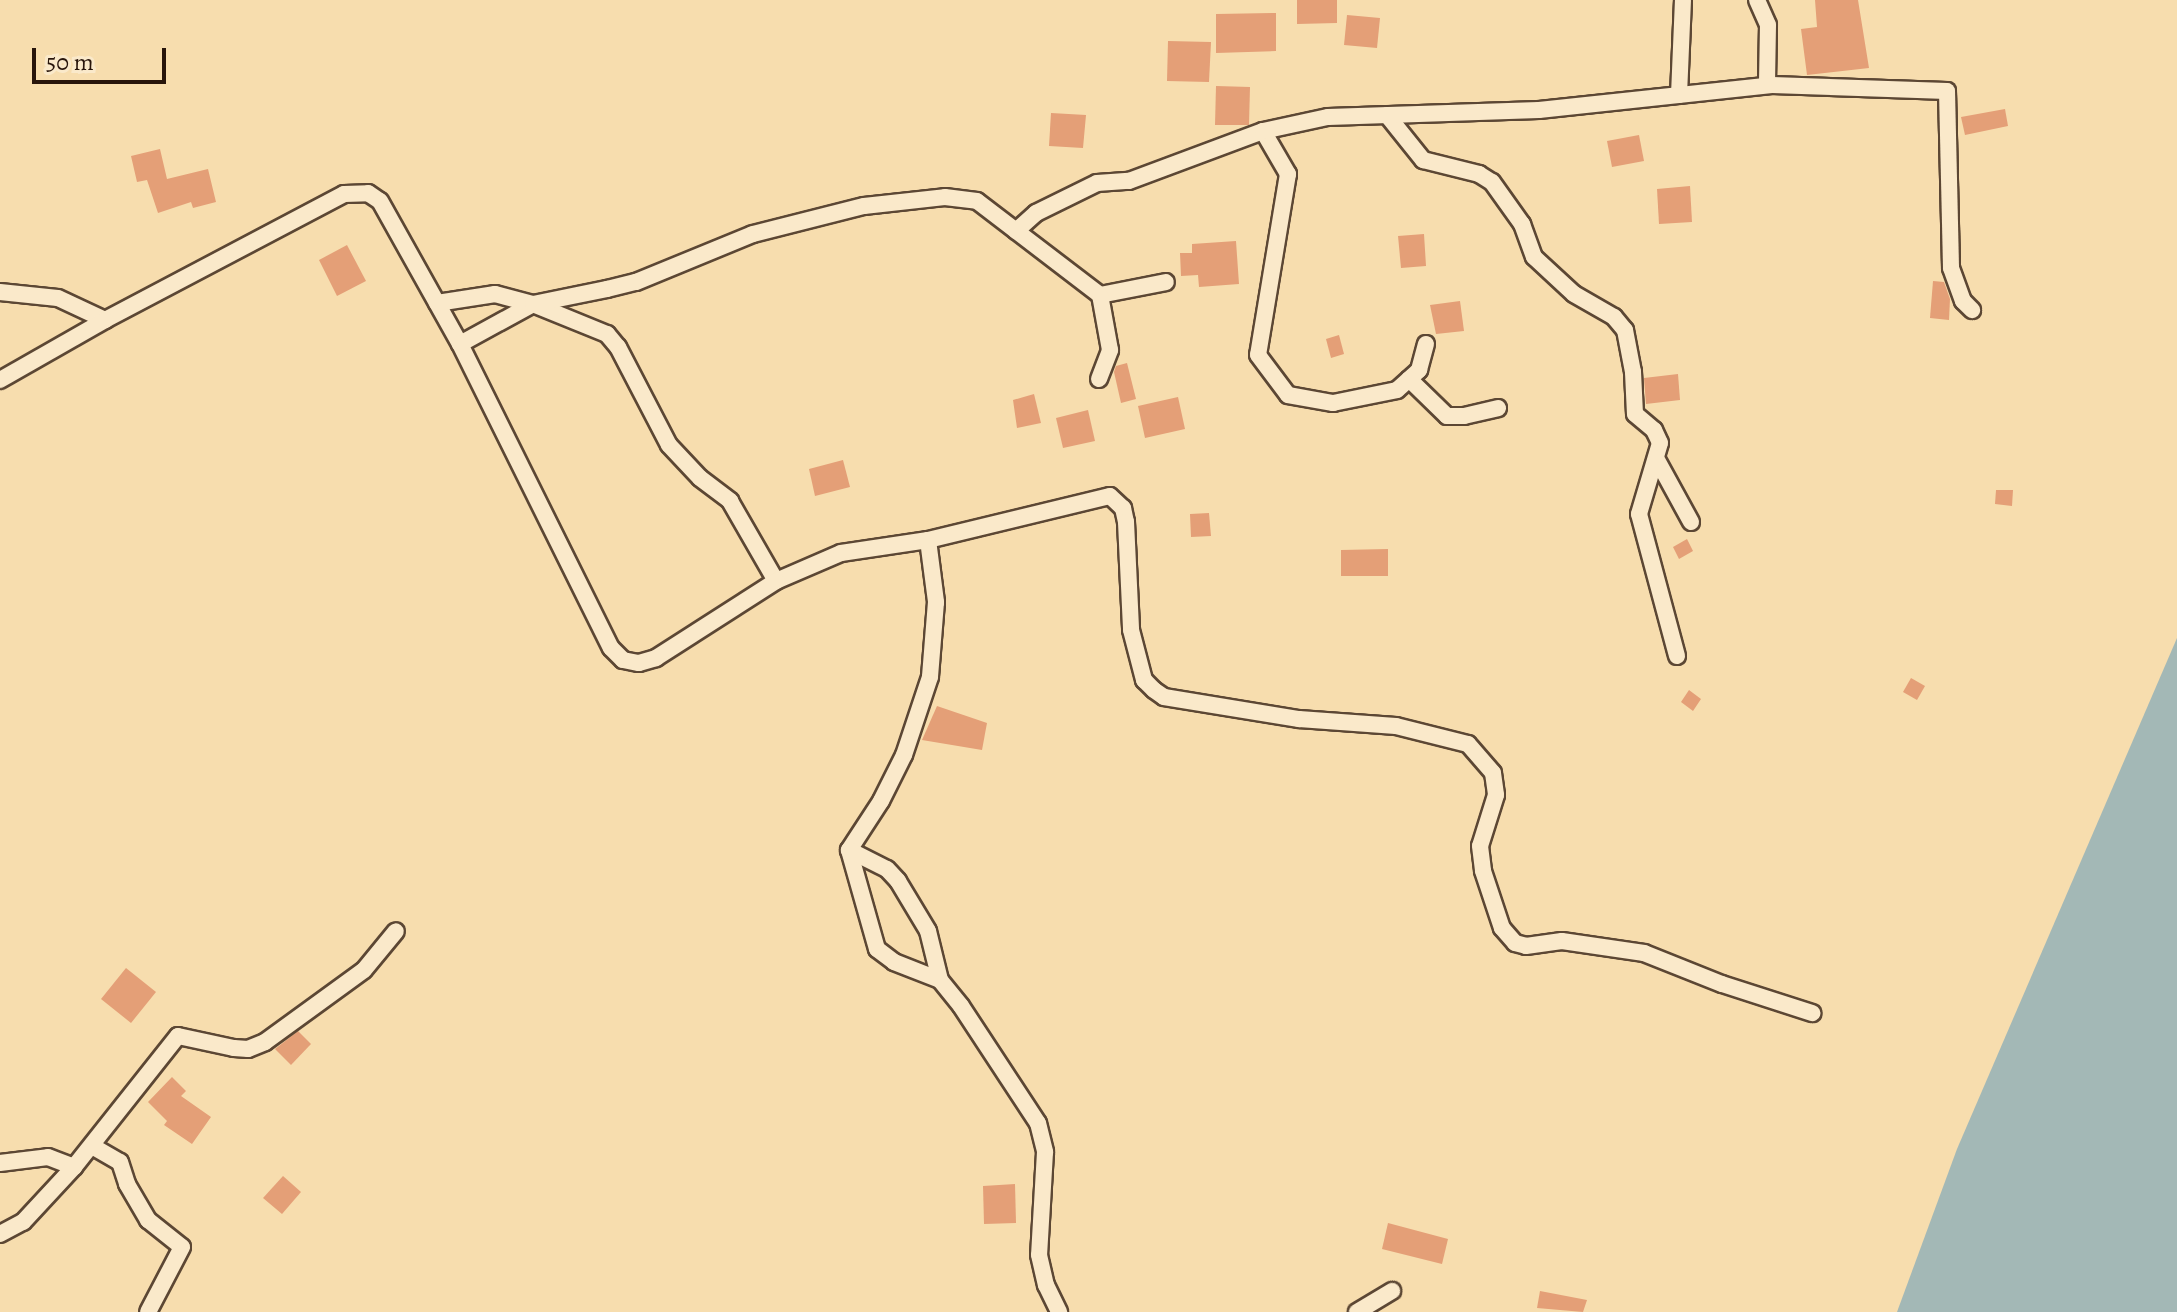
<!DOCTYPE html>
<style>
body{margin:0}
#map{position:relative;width:2177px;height:1312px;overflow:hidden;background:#f7ddae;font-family:Alegreya,serif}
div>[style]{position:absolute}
.water>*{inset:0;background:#a3b8b6}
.building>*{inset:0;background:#e49f77}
.roads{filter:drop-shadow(2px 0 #5c4734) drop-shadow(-2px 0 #5c4734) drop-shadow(0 2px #5c4734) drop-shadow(0 -2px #5c4734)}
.minor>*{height:16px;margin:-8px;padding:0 8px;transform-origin:8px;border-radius:8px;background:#fae9ca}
span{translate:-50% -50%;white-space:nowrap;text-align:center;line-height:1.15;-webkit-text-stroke:8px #fae9ca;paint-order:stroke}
.scale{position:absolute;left:32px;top:48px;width:134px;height:36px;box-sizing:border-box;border:4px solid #28150b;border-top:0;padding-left:10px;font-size:24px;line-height:28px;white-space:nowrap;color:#28150b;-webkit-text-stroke:6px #fae9ca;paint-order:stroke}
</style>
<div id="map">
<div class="water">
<div style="clip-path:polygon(2177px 638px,2177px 1312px,1897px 1312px,1957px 1149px)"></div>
</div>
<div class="building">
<div style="clip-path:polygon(1297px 0,1337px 0,1337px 23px,1297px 24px)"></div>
<div style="clip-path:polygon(1815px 0,1858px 0,1869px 68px,1807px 75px,1801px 29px,1817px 27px)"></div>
<div style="clip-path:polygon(1276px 13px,1276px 51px,1216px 53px,1216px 14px)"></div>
<div style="clip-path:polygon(1347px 15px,1380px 18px,1377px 48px,1344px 45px)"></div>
<div style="clip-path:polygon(1168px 41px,1211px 42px,1209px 82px,1167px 81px)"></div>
<div style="clip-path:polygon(1216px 86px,1250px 87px,1249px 125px,1215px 125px)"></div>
<div style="clip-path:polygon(2005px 109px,2008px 126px,1965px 135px,1961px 117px)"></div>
<div style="clip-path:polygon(1051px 113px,1086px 115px,1083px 148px,1049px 146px)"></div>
<div style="clip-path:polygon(1639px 135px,1644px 161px,1612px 167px,1607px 141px)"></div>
<div style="clip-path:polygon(160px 149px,167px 179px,208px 169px,216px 202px,193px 208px,191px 202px,158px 213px,147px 180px,137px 182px,131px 156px)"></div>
<div style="clip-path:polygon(1690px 186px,1692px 222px,1659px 224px,1657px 189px)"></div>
<div style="clip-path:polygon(1424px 234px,1426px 266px,1401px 268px,1398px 236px)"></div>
<div style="clip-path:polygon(1236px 241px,1239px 284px,1199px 287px,1198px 275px,1181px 276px,1180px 253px,1192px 253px,1192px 244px)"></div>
<div style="clip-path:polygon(347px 245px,366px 281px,337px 296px,319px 260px)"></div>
<div style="clip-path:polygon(1933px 281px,1944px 282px,1950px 299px,1949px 320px,1930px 318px)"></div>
<div style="clip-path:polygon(1460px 301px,1464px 331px,1436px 334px,1430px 305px)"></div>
<div style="clip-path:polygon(1339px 335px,1344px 354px,1331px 358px,1326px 339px)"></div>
<div style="clip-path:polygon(1127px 363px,1136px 399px,1121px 403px,1114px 372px,1116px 366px)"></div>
<div style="clip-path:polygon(1678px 374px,1680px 400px,1646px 404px,1644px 378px)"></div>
<div style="clip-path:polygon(1034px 394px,1041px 423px,1017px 428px,1013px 400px)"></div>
<div style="clip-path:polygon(1178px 397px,1185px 429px,1145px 438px,1138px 406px)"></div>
<div style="clip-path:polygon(1088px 410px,1095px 441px,1063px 448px,1056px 418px)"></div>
<div style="clip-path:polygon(843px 460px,850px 487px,815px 496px,809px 469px)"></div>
<div style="clip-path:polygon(1996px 490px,2013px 490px,2012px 506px,1995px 504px)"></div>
<div style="clip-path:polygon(1209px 513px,1211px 536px,1191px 537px,1190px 514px)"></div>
<div style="clip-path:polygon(1687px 539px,1693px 551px,1679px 559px,1673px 547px)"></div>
<div style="clip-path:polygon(1388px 549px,1388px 576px,1341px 576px,1341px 550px)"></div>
<div style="clip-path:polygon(1911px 678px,1925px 686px,1917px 700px,1903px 692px)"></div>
<div style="clip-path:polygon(1689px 690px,1701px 699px,1693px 711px,1681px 702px)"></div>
<div style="clip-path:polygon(937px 706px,987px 723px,982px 750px,922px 740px)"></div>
<div style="clip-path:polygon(126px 968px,156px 992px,131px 1023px,101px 999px)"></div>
<div style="clip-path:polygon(298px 1031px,311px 1044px,291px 1065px,275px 1049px)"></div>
<div style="clip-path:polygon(172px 1077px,186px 1091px,181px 1096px,211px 1117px,192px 1144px,164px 1125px,167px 1121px,148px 1102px)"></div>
<div style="clip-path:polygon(283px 1176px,301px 1192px,282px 1214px,263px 1198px)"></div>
<div style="clip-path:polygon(1015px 1184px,1016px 1223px,984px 1224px,983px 1186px)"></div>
<div style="clip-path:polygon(1388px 1223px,1448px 1239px,1442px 1264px,1382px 1249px)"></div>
<div style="clip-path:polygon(1540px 1291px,1587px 1300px,1583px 1312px,1537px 1308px)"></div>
</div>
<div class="roads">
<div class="minor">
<div style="left:1757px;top:0;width:27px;rotate:66deg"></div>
<div style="left:1768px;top:25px;width:60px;rotate:91deg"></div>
<div style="left:1679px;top:95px;width:95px;rotate:-87.6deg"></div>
<div style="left:1387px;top:115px;width:58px;rotate:51.3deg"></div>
<div style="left:1423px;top:160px;width:58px;rotate:14deg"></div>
<div style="left:1479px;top:174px;width:15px;rotate:32deg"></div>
<div style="left:1492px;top:182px;width:52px;rotate:54.5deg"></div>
<div style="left:1522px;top:224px;width:35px;rotate:70deg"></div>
<div style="left:1534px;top:257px;width:54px;rotate:42.8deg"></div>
<div style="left:1574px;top:294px;width:46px;rotate:29.9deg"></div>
<div style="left:1614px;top:317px;width:17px;rotate:50deg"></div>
<div style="left:1625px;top:330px;width:43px;rotate:79.2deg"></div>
<div style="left:1633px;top:372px;width:42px;rotate:87.3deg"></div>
<div style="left:1635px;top:414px;width:25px;rotate:40deg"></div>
<div style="left:1654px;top:430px;width:14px;rotate:65deg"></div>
<div style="left:1660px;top:443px;width:74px;rotate:106.5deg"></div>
<div style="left:1639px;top:514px;width:147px;rotate:75deg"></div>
<div style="left:1263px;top:131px;width:50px;rotate:59.8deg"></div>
<div style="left:1288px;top:174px;width:183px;rotate:99.4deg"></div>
<div style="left:1258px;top:355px;width:50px;rotate:53.1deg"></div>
<div style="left:1288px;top:395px;width:46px;rotate:10.1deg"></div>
<div style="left:1333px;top:403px;width:65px;rotate:-11.5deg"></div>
<div style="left:1397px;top:390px;width:30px;rotate:-42deg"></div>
<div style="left:1419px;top:370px;width:27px;rotate:-75deg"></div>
<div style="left:1016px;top:231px;width:27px;rotate:-42deg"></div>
<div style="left:1036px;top:213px;width:68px;rotate:-26.2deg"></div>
<div style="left:1097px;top:183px;width:32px;rotate:-4deg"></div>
<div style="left:1129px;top:181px;width:143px;rotate:-20.5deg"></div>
<div style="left:1263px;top:131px;width:66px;rotate:-12.2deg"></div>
<div style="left:1328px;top:117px;width:211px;rotate:-1.9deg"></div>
<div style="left:1539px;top:110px;width:234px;rotate:-6.1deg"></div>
<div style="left:1772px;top:85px;width:175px;rotate:2deg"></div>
<div style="left:1947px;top:91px;width:177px;rotate:88.7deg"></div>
<div style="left:1951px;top:268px;width:35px;rotate:70deg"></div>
<div style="left:1963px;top:301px;width:13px;rotate:45deg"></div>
<div style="left:0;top:292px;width:58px;rotate:5.9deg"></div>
<div style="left:58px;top:298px;width:52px;rotate:25.1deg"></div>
<div style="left:105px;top:320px;width:270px;rotate:-27.8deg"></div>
<div style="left:344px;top:194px;width:24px;rotate:-2deg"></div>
<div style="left:368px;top:193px;width:14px;rotate:34deg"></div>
<div style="left:380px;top:201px;width:164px;rotate:60.8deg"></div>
<div style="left:460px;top:344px;width:83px;rotate:-28.7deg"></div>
<div style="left:533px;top:304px;width:80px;rotate:22.1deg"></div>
<div style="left:607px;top:334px;width:17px;rotate:50deg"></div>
<div style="left:618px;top:347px;width:110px;rotate:62.5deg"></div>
<div style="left:669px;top:445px;width:45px;rotate:46.8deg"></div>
<div style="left:700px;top:478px;width:38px;rotate:37deg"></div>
<div style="left:730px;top:501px;width:92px;rotate:60.1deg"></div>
<div style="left:776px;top:581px;width:71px;rotate:-23.3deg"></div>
<div style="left:841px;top:553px;width:88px;rotate:-8.5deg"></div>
<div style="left:928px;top:540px;width:63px;rotate:82.6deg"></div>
<div style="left:936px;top:602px;width:75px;rotate:94.6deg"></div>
<div style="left:930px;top:677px;width:82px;rotate:108.4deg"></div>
<div style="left:904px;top:755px;width:51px;rotate:116.6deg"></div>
<div style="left:881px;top:801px;width:59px;rotate:123.1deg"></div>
<div style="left:849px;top:850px;width:103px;rotate:74.2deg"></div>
<div style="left:877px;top:949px;width:21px;rotate:37deg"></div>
<div style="left:894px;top:962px;width:49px;rotate:21.4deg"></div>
<div style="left:940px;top:980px;width:33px;rotate:51deg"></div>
<div style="left:961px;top:1006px;width:140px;rotate:56.7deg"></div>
<div style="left:1038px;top:1123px;width:30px;rotate:76deg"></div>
<div style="left:1045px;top:1152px;width:103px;rotate:93.3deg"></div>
<div style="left:1039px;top:1255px;width:31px;rotate:77deg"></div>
<div style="left:1046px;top:1285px;width:30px;rotate:64deg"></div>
<div style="left:437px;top:303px;width:59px;rotate:-8.8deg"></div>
<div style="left:495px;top:294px;width:39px;rotate:15deg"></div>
<div style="left:533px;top:304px;width:76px;rotate:-11.5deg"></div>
<div style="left:607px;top:289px;width:30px;rotate:-14deg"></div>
<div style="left:636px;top:282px;width:126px;rotate:-22.3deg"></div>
<div style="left:753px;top:234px;width:114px;rotate:-14.2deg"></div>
<div style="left:864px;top:206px;width:81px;rotate:-6.3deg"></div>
<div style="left:945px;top:197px;width:32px;rotate:7deg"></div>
<div style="left:977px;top:201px;width:155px;rotate:37.4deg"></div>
<div style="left:1100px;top:295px;width:67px;rotate:-11.1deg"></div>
<div style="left:460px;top:344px;width:339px;rotate:63.6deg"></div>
<div style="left:611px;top:648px;width:17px;rotate:45deg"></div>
<div style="left:623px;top:660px;width:16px;rotate:11deg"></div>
<div style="left:639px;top:663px;width:18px;rotate:-16deg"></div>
<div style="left:656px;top:658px;width:143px;rotate:-32.7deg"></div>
<div style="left:1099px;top:379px;width:31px;rotate:-69deg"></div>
<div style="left:1110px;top:350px;width:56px;rotate:-100.3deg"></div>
<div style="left:1409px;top:379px;width:53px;rotate:44.2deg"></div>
<div style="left:1447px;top:416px;width:17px"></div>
<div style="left:1464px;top:416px;width:35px;rotate:-13deg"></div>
<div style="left:0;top:380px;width:121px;rotate:-29.7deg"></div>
<div style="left:1656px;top:458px;width:73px;rotate:61.3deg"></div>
<div style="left:928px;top:540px;width:187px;rotate:-13.6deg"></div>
<div style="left:1110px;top:496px;width:18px;rotate:43deg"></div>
<div style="left:1123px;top:508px;width:14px;rotate:78deg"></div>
<div style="left:1126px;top:522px;width:108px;rotate:87.3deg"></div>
<div style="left:1131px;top:630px;width:52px;rotate:75.4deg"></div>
<div style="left:1144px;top:680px;width:14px;rotate:45deg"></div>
<div style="left:1154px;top:690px;width:12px;rotate:35deg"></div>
<div style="left:1164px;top:697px;width:137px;rotate:9.3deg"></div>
<div style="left:1299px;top:719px;width:97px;rotate:4.1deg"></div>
<div style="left:1396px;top:726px;width:74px;rotate:14deg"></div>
<div style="left:1468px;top:744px;width:38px;rotate:49deg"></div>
<div style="left:1493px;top:773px;width:22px;rotate:82deg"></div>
<div style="left:1496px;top:795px;width:53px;rotate:107.4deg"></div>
<div style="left:1480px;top:846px;width:25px;rotate:83deg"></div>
<div style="left:1483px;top:871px;width:60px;rotate:71.6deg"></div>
<div style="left:1502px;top:928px;width:20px;rotate:49deg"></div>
<div style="left:1515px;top:943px;width:11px;rotate:15deg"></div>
<div style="left:1526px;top:946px;width:36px;rotate:-8deg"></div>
<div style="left:1562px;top:941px;width:83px;rotate:8.3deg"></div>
<div style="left:1644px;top:953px;width:84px;rotate:21.7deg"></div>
<div style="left:1722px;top:984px;width:95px;rotate:17.9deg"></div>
<div style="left:849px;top:850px;width:42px;rotate:26.6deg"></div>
<div style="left:887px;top:869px;width:16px;rotate:47deg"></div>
<div style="left:898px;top:881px;width:58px;rotate:59deg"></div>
<div style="left:928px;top:931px;width:50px;rotate:76.2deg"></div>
<div style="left:92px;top:1146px;width:32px;rotate:30deg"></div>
<div style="left:120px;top:1162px;width:23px;rotate:72deg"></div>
<div style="left:127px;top:1184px;width:42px;rotate:59.7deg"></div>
<div style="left:148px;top:1220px;width:43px;rotate:38.5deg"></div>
<div style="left:182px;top:1247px;width:73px;rotate:117.6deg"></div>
<div style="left:0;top:1163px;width:48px;rotate:-7.1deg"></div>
<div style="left:48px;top:1157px;width:28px;rotate:21deg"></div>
<div style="left:74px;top:1167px;width:167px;rotate:-51.6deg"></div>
<div style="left:178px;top:1036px;width:57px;rotate:12.1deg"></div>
<div style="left:234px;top:1048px;width:14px;rotate:4deg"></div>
<div style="left:248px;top:1049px;width:18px;rotate:-22deg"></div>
<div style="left:265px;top:1042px;width:122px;rotate:-36deg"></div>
<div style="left:364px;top:970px;width:50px;rotate:-50.6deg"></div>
<div style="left:0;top:1234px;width:26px;rotate:-28deg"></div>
<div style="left:23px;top:1222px;width:75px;rotate:-47.2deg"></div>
<div style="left:1357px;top:1312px;width:41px;rotate:-31deg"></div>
</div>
</div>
<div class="scale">50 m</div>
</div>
